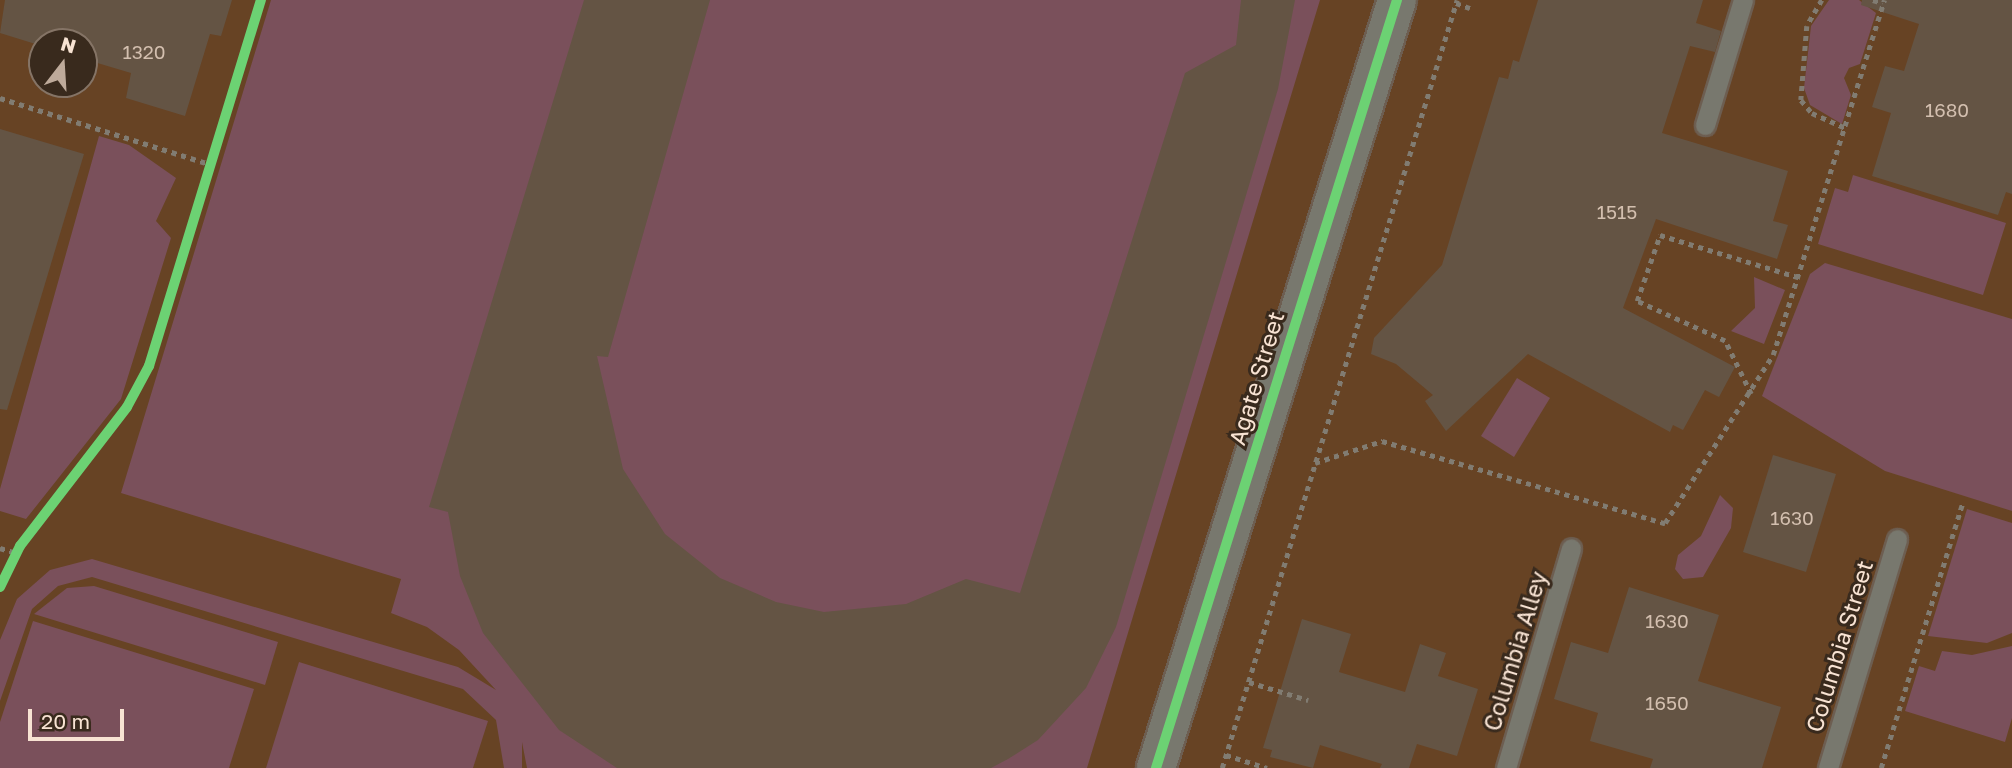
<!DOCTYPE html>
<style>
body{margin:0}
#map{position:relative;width:2012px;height:768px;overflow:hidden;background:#524031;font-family:"Golos Text",sans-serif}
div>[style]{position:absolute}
.built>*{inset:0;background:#674324}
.green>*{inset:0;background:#7a505b}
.building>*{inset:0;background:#645444}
.path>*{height:4.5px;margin-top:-2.25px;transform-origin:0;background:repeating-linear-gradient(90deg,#817c72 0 5px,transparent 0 10px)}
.roads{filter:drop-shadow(2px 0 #6d5e51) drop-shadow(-2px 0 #6d5e51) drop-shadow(0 2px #6d5e51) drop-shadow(0 -2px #6d5e51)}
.service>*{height:19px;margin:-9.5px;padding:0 9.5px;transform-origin:9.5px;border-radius:9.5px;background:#78786e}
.tertiary>*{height:38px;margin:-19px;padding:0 19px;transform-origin:19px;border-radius:19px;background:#78786e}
.cycleway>*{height:10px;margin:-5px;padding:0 5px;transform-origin:5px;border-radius:5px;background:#6cd273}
span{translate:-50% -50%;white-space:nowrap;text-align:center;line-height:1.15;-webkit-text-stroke:6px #392a1d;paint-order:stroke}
.number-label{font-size:19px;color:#d3bfaf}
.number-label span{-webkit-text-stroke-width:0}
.street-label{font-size:23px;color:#f8e3d3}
.north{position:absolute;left:28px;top:28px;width:70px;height:70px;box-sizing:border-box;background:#392a1d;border:2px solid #857466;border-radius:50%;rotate:17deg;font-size:19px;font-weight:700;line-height:28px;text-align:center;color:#f8e3d3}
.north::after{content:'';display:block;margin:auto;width:24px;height:32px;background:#beaa9a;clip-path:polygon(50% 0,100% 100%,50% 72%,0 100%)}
.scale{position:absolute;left:28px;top:709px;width:96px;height:32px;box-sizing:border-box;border:4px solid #f8e3d3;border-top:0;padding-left:9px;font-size:21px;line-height:24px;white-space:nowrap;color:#f8e3d3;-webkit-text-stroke:5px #392a1d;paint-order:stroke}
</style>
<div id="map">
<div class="built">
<div style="clip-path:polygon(evenodd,0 0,2012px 0,2012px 768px,0 768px,0 0,42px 42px,84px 42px,84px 84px,42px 84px,42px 42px)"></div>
</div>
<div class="green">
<div style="clip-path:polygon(271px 0,1320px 0,1087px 768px,527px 768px,522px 742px,522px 768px,504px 768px,496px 720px,463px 689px,92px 577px,58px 586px,32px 609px,0 701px,0 640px,17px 599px,50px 570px,92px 559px,458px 667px,496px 690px,459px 650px,427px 627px,391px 613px,401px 579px,121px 493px)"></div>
<div style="clip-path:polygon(1829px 0,1859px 0,1876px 13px,1860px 64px,1849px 68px,1844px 78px,1851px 95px,1842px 124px,1810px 105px,1804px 88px,1811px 26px)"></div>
<div style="clip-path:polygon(99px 136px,129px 145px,176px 178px,156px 221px,171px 238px,121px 399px,26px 519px,0 511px,0 489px)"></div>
<div style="clip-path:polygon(1853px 175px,2006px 223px,1983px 295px,1818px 244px,1835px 188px,1848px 192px)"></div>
<div style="clip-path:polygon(1825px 263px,2012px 319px,2012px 511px,1885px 471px,1762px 396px,1810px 274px)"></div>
<div style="clip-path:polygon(1754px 277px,1785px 290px,1764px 344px,1731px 331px,1755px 308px)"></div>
<div style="clip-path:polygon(1517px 378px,1550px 398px,1514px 457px,1481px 436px)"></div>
<div style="clip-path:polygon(1720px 495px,1733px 508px,1731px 528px,1703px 577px,1683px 579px,1675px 569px,1678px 555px,1701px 536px)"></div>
<div style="clip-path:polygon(1967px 509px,2012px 523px,2012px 633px,1987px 643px,1928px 636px)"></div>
<div style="clip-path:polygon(94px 586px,278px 642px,265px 685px,34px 614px,67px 588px)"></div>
<div style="clip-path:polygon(33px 621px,254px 689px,229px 768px,0 768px,0 722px)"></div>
<div style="clip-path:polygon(2012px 646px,2012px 718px,2005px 742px,1905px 711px,1919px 666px,1935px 671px,1942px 651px,1972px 655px)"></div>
<div style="clip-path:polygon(299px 662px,488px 721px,473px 768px,266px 768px)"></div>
</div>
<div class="building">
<div style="clip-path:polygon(5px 0,232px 0,221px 36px,210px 34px,185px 116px,126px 98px,131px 73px,84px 59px,84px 42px,42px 46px,0 33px)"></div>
<div style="clip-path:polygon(584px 0,710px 0,608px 357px,597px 356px,623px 469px,665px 534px,720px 578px,776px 602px,824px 612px,906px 604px,966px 579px,1020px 593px,1185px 73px,1236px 45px,1241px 0,1295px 0,1278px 89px,1116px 627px,1086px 688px,1038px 740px,1008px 759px,991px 768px,617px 768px,559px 730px,483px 633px,460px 576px,448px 512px,429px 507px)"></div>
<div style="clip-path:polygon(1538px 0,1703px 0,1696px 23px,1721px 31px,1715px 52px,1690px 46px,1662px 133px,1788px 171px,1773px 221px,1788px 225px,1777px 259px,1656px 219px,1623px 308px,1735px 367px,1719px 397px,1705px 390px,1683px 430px,1673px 425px,1670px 432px,1528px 354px,1446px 431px,1425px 401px,1433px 395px,1396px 364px,1371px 354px,1374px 338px,1442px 265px,1499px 77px,1508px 79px,1513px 60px,1519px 62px)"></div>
<div style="clip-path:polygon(1862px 0,2012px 0,2012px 194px,2006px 192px,1998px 215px,1872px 176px,1891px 113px,1872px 107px,1885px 66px,1904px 71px,1919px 24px,1861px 5px)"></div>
<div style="clip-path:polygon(0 129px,84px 154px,7px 410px,0 409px)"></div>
<div style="clip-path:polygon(1773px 455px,1836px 474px,1806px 572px,1743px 552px)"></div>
<div style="clip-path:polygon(1629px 587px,1719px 615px,1698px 681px,1781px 707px,1762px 768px,1650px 768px,1653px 759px,1590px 741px,1598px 713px,1554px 699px,1571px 642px,1608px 653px)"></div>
<div style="clip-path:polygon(1302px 619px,1351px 634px,1339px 672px,1405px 692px,1420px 644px,1446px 653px,1438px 676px,1478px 689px,1457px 756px,1417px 744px,1409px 768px,1380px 768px,1382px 764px,1320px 745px,1313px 768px,1270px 757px,1272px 750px,1263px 748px)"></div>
</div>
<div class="path">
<div style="left:1822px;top:0;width:30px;rotate:120deg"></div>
<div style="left:1807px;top:26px;width:74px;rotate:94.6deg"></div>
<div style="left:1801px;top:100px;width:17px;rotate:50deg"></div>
<div style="left:1812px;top:113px;width:36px;rotate:24deg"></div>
<div style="left:1873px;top:0;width:10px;rotate:17deg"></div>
<div style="left:1456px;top:3px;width:15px;rotate:20deg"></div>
<div style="left:0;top:98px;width:222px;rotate:17.5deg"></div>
<div style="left:1751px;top:394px;width:59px;rotate:-116.1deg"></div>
<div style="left:1725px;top:341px;width:97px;rotate:-155.6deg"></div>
<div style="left:1637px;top:301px;width:70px;rotate:-70.8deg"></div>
<div style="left:1660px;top:235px;width:147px;rotate:17deg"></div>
<div style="left:1315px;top:463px;width:71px;rotate:-18.2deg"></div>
<div style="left:1382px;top:441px;width:295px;rotate:16.2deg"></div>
<div style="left:1665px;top:523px;width:200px;rotate:-57.3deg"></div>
<div style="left:1773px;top:355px;width:372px;rotate:-72.6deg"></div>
<div style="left:0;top:548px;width:17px;rotate:17deg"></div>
<div style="left:1249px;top:682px;width:62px;rotate:17deg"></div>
<div style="left:1226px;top:755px;width:43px;rotate:17.6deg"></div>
<div style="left:1222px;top:768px;width:803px;rotate:-72.99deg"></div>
<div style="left:1881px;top:768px;width:276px;rotate:-72.9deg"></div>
</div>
<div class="roads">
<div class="service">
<div style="left:1705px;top:125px;width:131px;rotate:-73.1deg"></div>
<div style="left:1506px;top:768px;width:229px;rotate:-73.5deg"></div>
<div style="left:1828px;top:768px;width:239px;rotate:-73.2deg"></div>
</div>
<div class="tertiary">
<div style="left:1156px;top:768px;width:805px;rotate:-72.58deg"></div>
</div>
</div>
<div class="cycleway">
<div style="left:0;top:587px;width:46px;rotate:-64deg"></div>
<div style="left:20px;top:546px;width:175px;rotate:-52.4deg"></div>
<div style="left:127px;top:407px;width:47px;rotate:-61.8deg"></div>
<div style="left:149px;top:366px;width:383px;rotate:-73deg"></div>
<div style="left:1156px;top:768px;width:805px;rotate:-72.58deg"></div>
</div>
<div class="number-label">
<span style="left:144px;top:52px">1320</span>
<span style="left:1947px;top:110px">1680</span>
<span style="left:1617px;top:212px">1515</span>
<span style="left:1792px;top:518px">1630</span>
<span style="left:1667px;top:621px">1630</span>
<span style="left:1667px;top:703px">1650</span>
</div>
<div class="street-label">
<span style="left:1256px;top:378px;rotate:-73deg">Agate Street</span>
<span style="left:1839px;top:646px;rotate:-73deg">Columbia Street</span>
<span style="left:1515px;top:651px;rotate:-73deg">Columbia Alley</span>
</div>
<div class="north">N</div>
<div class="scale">20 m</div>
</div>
